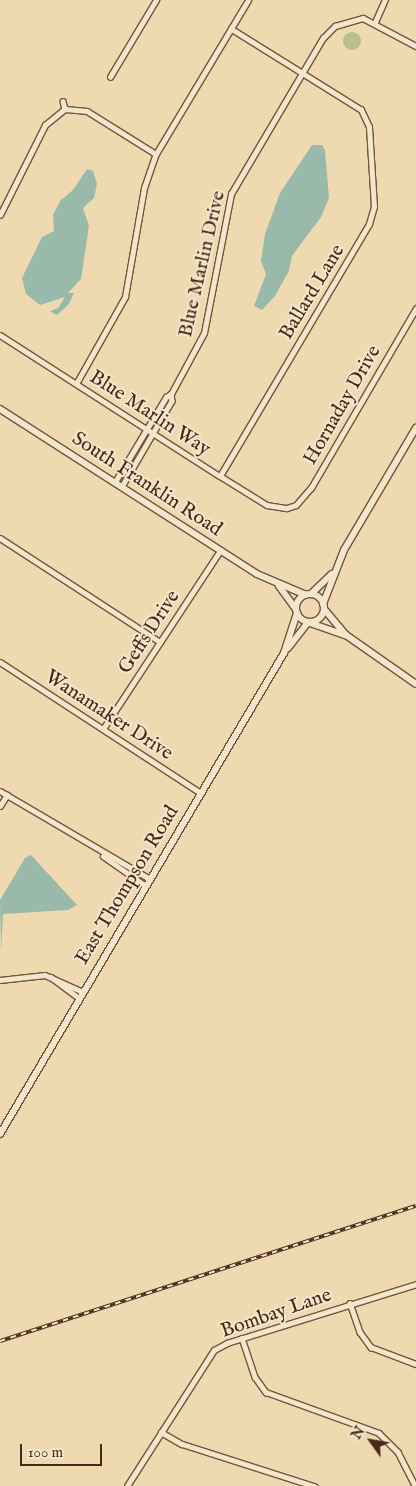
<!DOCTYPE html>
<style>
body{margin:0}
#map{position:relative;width:416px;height:1486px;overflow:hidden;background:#eed9b1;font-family:"IM FELL English",serif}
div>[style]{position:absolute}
.green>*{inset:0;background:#b8bf8c}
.round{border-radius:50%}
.water>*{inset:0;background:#99baab}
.roads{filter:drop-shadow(1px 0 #71553c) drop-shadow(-1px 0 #71553c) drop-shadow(0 1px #71553c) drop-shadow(0 -1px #71553c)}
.street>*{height:4.5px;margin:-2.25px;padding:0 2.25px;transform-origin:2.25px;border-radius:2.25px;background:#f4e6cc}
.secondary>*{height:6px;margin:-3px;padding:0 3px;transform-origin:3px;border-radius:3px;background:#f4e6cc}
.secondary>.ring{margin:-3px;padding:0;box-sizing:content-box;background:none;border:6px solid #f4e6cc;border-radius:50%}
.rail>*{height:4px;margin-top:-2px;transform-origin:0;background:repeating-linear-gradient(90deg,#f4e6cc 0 5.5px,#472915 0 11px);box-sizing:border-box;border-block:1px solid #472915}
span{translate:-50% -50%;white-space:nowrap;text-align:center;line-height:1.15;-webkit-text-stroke:4px #f4e6cc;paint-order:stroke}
.street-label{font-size:20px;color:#472915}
.north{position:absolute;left:346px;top:1416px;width:50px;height:50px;-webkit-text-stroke:4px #f4e6cc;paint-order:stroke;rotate:302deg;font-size:14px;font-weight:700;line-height:20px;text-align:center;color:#472915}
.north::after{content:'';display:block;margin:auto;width:18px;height:22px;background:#472915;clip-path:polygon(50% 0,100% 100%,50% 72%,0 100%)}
.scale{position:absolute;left:20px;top:1444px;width:82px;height:22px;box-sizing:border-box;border:2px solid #472915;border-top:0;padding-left:6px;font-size:15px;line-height:18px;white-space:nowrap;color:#472915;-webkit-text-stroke:4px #f4e6cc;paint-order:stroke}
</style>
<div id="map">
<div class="green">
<div class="round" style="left:343px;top:32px;width:18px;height:18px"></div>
</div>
<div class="water">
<div style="clip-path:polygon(312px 145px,322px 145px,325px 150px,329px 198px,321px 217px,292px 256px,289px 271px,275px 296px,262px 310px,254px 306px,266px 274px,261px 261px,265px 234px,280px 193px)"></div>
<div style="clip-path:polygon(87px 169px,93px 171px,97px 184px,94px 198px,83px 208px,89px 226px,81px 279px,68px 293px,74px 293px,69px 304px,57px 315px,50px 311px,58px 308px,65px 297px,40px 305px,26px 294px,22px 278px,42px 237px,54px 231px,53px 215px,60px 201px,73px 190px)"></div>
<div style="clip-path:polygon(31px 855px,77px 905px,68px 910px,3px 914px,1px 951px,0 900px,25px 858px)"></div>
</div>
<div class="roads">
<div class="street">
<div style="left:375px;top:22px;width:24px;rotate:-66deg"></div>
<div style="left:110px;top:77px;width:90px;rotate:-59.1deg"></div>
<div style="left:63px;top:101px;width:8px;rotate:76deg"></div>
<div style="left:0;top:215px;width:101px;rotate:-63.4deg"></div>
<div style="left:45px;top:125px;width:26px;rotate:-39deg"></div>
<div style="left:65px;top:109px;width:22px;rotate:5deg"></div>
<div style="left:87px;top:111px;width:81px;rotate:31.9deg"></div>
<div style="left:0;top:335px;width:261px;rotate:32.7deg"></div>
<div style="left:220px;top:476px;width:55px;rotate:31.7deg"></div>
<div style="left:267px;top:505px;width:20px;rotate:9deg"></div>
<div style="left:287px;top:508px;width:9px;rotate:-18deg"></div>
<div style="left:296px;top:505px;width:23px;rotate:-49deg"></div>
<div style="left:311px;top:488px;width:208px;rotate:-59.7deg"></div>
<div style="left:76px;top:384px;width:100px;rotate:-60.6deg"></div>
<div style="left:125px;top:297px;width:111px;rotate:-80.1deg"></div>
<div style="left:144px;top:188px;width:36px;rotate:-71deg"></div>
<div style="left:156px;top:154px;width:179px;rotate:-59.1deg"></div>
<div style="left:171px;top:394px;width:69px;rotate:-61.6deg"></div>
<div style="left:204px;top:333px;width:142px;rotate:-79deg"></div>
<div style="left:231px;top:194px;width:181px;rotate:-59.5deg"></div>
<div style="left:323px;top:38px;width:17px;rotate:-45deg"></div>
<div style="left:335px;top:26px;width:29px;rotate:-16deg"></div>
<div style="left:363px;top:18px;width:60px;rotate:27.8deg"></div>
<div style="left:220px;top:476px;width:293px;rotate:-59.4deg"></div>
<div style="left:369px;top:224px;width:18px;rotate:-74deg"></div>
<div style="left:374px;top:207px;width:80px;rotate:-93.6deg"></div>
<div style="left:369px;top:127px;width:19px;rotate:-115deg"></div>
<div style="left:361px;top:110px;width:153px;rotate:-148.1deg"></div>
<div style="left:115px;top:482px;width:99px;rotate:-59deg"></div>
<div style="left:166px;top:397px;width:6px;rotate:-31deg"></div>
<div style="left:171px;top:394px;width:7px;rotate:82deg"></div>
<div style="left:172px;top:401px;width:99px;rotate:120.2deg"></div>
<div style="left:0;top:538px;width:191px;rotate:33deg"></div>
<div style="left:0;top:662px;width:240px;rotate:33.1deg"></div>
<div style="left:103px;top:729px;width:213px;rotate:-56.7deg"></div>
<div style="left:0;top:791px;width:174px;rotate:30.4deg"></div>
<div style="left:0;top:806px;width:13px;rotate:-58deg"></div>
<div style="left:103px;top:856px;width:52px;rotate:34.9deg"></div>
<div style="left:51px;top:977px;width:35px;rotate:37deg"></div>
<div style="left:0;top:980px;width:45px;rotate:-6.3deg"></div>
<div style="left:45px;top:975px;width:42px;rotate:24.1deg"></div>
<div style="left:350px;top:1303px;width:31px;rotate:71deg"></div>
<div style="left:360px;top:1332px;width:19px;rotate:54deg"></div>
<div style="left:371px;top:1347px;width:48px;rotate:20.7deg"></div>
<div style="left:242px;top:1338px;width:41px;rotate:71.6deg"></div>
<div style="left:255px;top:1377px;width:19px;rotate:54deg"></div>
<div style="left:266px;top:1392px;width:120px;rotate:19.9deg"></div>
<div style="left:379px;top:1433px;width:27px;rotate:45deg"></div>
<div style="left:398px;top:1452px;width:38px;rotate:63deg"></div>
<div style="left:161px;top:1432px;width:24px;rotate:30deg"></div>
<div style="left:182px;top:1444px;width:139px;rotate:17.7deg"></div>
<div style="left:127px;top:1486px;width:161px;rotate:-57.4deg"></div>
<div style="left:214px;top:1350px;width:15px;rotate:-28deg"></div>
<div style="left:227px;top:1343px;width:198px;rotate:-17.3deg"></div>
</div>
<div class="secondary">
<div style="left:0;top:409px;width:305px;rotate:32.7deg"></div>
<div style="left:257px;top:574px;width:53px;rotate:23.2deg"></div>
<div style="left:279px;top:586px;width:27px;rotate:54deg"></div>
<div class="ring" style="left:296px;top:594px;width:22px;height:22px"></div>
<div style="left:311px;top:594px;width:29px;rotate:-44deg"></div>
<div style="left:323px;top:604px;width:58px;rotate:-68.7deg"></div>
<div style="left:344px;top:550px;width:142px;rotate:-59.5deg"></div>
<div style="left:324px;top:609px;width:34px;rotate:50deg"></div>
<div style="left:346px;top:635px;width:85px;rotate:35deg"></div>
<div style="left:310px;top:623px;width:37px;rotate:19deg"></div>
<div style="left:288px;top:648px;width:33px;rotate:-52deg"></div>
<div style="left:0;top:1134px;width:559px;rotate:-59.44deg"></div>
<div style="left:284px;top:653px;width:42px;rotate:-72deg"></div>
</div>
</div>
<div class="rail">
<div style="left:0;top:1341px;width:437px;rotate:-18deg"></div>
</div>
<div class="street-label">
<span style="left:202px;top:264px;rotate:-77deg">Blue Marlin Drive</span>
<span style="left:312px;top:292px;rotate:-59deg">Ballard Lane</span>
<span style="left:342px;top:405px;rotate:-60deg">Hornaday Drive</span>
<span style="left:150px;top:413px;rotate:33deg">Blue Marlin Way</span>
<span style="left:147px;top:484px;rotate:33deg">South Franklin Road</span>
<span style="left:149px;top:632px;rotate:-57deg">Geffs Drive</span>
<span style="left:109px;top:715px;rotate:33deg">Wanamaker Drive</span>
<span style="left:127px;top:885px;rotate:-59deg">East Thompson Road</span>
<span style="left:276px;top:1313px;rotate:-19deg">Bombay Lane</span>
</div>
<div class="north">N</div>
<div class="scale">100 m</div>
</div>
